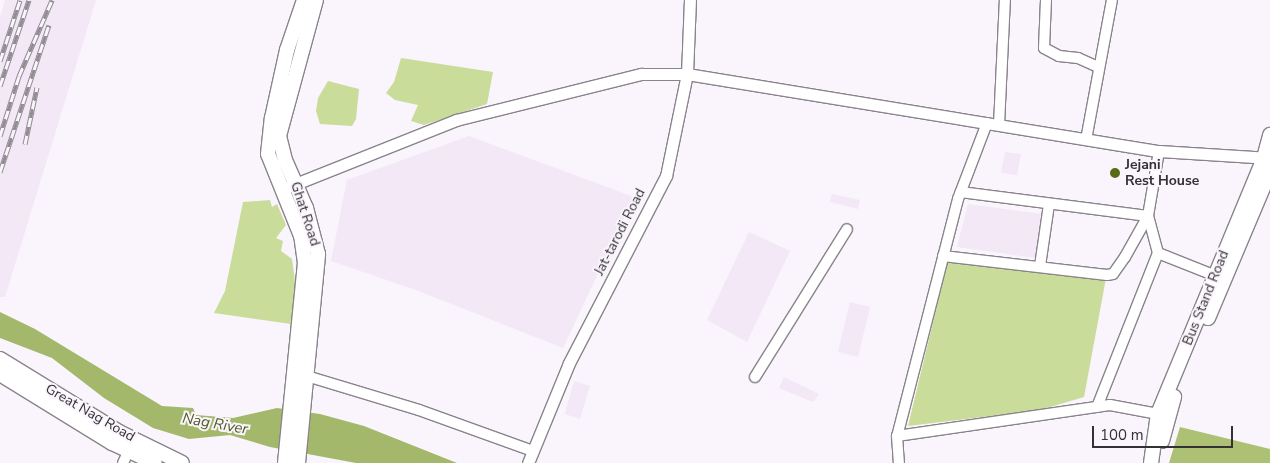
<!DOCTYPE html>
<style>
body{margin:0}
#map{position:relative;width:1270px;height:463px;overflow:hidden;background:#faf4fc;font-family:"Nunito Sans",sans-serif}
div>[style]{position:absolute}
.built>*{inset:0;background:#f2e8f6}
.green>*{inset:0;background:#c9dc9a}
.forest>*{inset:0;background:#adc174}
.water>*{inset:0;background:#a4b86b}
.roads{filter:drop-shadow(1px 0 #89848b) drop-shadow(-1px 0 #89848b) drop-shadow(0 1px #89848b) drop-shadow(0 -1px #89848b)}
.minor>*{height:10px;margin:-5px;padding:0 5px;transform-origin:5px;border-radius:5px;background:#fff}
.tertiary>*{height:11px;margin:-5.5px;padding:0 5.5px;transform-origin:5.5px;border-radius:5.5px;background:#fff}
.secondary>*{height:14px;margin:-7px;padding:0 7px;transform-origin:7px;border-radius:7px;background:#fff}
.rail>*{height:5px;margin-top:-2.5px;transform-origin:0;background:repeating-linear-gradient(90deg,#faf4fc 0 9px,#918d93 0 18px);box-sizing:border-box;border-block:1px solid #918d93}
.dots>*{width:14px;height:14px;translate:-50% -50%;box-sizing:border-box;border:2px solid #faf4fc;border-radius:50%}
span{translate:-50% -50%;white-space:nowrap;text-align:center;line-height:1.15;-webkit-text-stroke:4px #faf4fc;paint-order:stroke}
.poi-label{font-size:14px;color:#333134;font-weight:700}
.left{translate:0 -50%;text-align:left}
.street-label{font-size:14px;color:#333134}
.water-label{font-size:15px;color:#4c5a22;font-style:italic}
.scale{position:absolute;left:1092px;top:426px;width:141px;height:22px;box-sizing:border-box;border:2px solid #333134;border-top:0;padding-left:6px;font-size:15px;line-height:18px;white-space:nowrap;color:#333134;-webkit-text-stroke:4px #faf4fc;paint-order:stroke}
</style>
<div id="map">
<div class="built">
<div style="clip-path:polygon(5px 0,96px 0,5px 297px,0 297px,0 17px)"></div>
<div style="clip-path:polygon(469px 136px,634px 197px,563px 348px,416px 290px,331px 261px,347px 180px)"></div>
<div style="clip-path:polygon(1005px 152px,1021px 154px,1017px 175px,1001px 173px)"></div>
<div style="clip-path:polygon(832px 194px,860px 200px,858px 209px,830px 202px)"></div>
<div style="clip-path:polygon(968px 204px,1041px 214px,1035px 258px,957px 247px)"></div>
<div style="clip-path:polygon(749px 232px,790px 251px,747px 342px,707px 320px)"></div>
<div style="clip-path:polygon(850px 302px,870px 307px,858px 357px,838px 352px)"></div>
<div style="clip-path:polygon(784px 377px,819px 394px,813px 402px,779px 388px)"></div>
<div style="clip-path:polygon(574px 381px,590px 386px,580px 419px,565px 414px)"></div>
</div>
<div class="green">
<div style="clip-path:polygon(401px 58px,493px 72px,487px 104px,424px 125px,411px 121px,418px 105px,395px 100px,386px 93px,394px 82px)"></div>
<div style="clip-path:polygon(328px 81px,359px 89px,356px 119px,352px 126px,320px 124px,316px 111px,318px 98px)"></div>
<div style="clip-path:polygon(270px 200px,272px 207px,277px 204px,286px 225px,276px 238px,283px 241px,281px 251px,292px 259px,296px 289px,294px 303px,300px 310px,298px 325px,214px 313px,225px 291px,243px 202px)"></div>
<div style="clip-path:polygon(948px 260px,1106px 278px,1084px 397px,1040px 410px,908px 426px)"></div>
</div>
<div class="forest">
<div style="clip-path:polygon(1180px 427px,1270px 449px,1270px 463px,1169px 463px)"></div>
</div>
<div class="water">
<div style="clip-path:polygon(0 312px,35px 329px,162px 406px,193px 408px,196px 415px,233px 418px,277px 408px,320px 414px,364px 426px,457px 463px,356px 463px,270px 447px,230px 435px,189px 439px,153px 428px,104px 398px,52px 358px,0 338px)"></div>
</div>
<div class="roads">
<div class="minor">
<div style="left:1046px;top:0;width:48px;rotate:92.4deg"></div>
<div style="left:1044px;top:48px;width:17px;rotate:28deg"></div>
<div style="left:1059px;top:56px;width:19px;rotate:6deg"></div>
<div style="left:1078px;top:58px;width:22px;rotate:24deg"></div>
<div style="left:987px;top:123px;width:81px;rotate:110.9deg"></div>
<div style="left:958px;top:199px;width:245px;rotate:104.4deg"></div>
<div style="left:897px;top:436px;width:215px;rotate:-8.3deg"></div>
<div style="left:1110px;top:405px;width:49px;rotate:10.6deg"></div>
<div style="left:999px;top:125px;width:125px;rotate:-87.3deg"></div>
<div style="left:1086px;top:140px;width:142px;rotate:-79.5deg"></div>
<div style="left:1158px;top:253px;width:38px;rotate:-105deg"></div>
<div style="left:1148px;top:216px;width:66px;rotate:-80.4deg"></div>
<div style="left:943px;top:256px;width:165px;rotate:6.6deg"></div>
<div style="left:1107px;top:275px;width:6px;rotate:-9deg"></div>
<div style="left:1113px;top:274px;width:21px;rotate:-55deg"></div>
<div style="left:1125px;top:257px;width:47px;rotate:-60.7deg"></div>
<div style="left:1148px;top:216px;width:189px;rotate:-172.7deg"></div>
<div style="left:1040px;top:266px;width:63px;rotate:-81.7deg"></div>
<div style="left:300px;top:374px;width:124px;rotate:16.8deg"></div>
<div style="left:419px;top:410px;width:121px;rotate:19.8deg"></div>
<div style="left:755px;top:377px;width:174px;rotate:-58.1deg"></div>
<div style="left:1097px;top:407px;width:166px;rotate:-68.4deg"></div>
<div style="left:1158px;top:253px;width:68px;rotate:21.6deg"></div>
<div style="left:897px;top:436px;width:27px;rotate:86deg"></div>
<div style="left:123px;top:463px;width:14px;rotate:-65deg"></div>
</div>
<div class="tertiary">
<div style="left:290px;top:186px;width:179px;rotate:-21.7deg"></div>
<div style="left:456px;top:120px;width:191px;rotate:-14deg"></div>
<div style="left:641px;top:74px;width:46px"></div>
<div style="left:687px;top:74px;width:478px;rotate:9.3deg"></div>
<div style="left:1159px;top:151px;width:111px;rotate:3.6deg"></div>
<div style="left:528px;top:463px;width:108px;rotate:-67.7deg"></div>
<div style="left:569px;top:363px;width:211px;rotate:-62.6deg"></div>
<div style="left:666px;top:176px;width:104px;rotate:-78.4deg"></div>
<div style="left:687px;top:74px;width:74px;rotate:-87.7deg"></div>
</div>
<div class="secondary">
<div style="left:1208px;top:318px;width:160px;rotate:-67.1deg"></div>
<div style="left:0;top:359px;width:140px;rotate:31.5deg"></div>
<div style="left:119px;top:432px;width:70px;rotate:26.2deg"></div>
<div style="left:0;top:374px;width:132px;rotate:31.6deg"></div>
<div style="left:112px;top:443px;width:47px;rotate:24.9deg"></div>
<div style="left:1162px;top:441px;width:46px;rotate:-74.7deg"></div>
<div style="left:285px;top:463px;width:201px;rotate:-84.3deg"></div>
<div style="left:305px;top:263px;width:27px;rotate:-98deg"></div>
<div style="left:301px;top:236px;width:88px;rotate:-111.9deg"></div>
<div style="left:268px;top:154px;width:36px;rotate:-84deg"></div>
<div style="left:272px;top:118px;width:70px;rotate:-77.6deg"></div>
<div style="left:287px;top:50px;width:53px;rotate:-71.2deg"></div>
<div style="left:298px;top:463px;width:210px;rotate:-84.5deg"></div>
<div style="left:318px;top:254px;width:48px;rotate:-104.6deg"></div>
<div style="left:306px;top:208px;width:52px;rotate:-113.6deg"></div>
<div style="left:285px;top:160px;width:25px;rotate:-104deg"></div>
<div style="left:279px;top:136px;width:141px;rotate:-74.8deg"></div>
<div style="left:1151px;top:463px;width:49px;rotate:-81.9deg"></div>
<div style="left:1158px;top:414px;width:277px;rotate:-67.5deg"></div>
<div style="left:1264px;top:158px;width:24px;rotate:-75deg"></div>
</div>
</div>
<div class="rail">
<div style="left:0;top:61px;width:64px;rotate:-71.8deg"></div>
<div style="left:0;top:86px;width:91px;rotate:-71.4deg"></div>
<div style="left:0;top:136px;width:63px;rotate:-72.4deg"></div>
<div style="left:19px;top:76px;width:83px;rotate:-66.5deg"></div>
<div style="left:25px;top:144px;width:58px;rotate:-78.1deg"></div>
<div style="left:0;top:172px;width:155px;rotate:-71.6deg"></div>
</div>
<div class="dots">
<div style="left:1115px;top:173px;background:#596b17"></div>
</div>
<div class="poi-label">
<span class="left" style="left:1125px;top:173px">Jejani<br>Rest House</span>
</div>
<div class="street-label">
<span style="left:305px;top:214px;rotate:72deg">Ghat Road</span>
<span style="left:620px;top:232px;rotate:-63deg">Jat-tarodi Road</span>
<span style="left:1206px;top:298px;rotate:-68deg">Bus Stand Road</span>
<span style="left:90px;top:413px;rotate:30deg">Great Nag Road</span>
</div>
<div class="water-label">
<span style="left:215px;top:424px;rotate:10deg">Nag River</span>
</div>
<div class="scale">100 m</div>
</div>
